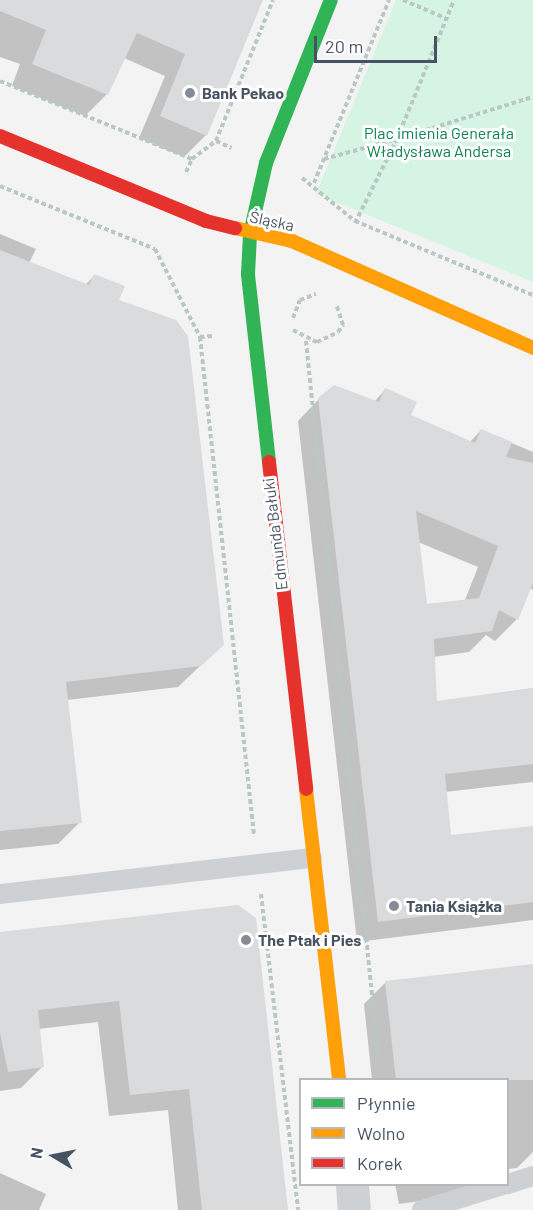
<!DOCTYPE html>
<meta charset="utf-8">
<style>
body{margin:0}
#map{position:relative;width:533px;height:1210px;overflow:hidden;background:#f3f3f3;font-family:Barlow,sans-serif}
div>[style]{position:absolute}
.green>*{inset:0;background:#d5f4e3}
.shadow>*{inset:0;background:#0003}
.building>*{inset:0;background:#dadbdd}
.path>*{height:4px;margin-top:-2px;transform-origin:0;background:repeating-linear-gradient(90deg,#bac8c5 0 4.5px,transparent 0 7.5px)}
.lane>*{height:20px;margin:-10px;padding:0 10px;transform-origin:10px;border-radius:10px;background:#ced1d4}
.street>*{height:33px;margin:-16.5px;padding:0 16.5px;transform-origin:16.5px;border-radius:16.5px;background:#ced1d4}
.fast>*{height:14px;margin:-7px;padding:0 7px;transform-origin:7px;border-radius:7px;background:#30b455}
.slow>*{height:14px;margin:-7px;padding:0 7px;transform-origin:7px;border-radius:7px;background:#ff9f0a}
.jam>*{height:14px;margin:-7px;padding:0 7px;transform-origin:7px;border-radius:7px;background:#e5322d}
.dots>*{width:16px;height:16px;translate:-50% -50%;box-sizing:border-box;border:3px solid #fff;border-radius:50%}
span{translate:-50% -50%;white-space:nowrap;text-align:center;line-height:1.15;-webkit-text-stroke:6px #fff;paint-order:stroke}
.poi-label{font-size:16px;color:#475362;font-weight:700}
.left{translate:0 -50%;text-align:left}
.park-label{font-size:16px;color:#0c824f}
.street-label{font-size:16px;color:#475362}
.legend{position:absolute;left:299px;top:1078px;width:210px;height:108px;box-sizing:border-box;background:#fff;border:2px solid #b5bac0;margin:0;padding:8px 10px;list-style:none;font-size:18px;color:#475362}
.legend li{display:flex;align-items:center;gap:12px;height:30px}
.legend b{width:30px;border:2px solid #b5bac0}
.north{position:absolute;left:24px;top:1126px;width:60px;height:60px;-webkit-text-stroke:4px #fff;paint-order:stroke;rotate:280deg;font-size:16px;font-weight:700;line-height:24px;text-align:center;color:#475362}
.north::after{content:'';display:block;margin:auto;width:21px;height:27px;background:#475362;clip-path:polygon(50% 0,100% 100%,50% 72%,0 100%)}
.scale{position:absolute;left:314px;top:36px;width:123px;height:27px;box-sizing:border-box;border:3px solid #475362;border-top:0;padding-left:8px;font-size:18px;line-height:21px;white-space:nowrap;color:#475362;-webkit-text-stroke:4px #fff;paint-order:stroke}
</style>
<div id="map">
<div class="green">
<div style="clip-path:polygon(396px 0,533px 0,533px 282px,316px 194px)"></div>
</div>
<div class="shadow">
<div style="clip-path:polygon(0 0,261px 0,206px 135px,184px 157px,139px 138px,165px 76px,124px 58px,107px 94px,85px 116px,12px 86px,20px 64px,0 57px)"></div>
<div style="clip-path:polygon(0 234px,36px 249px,29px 263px,85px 285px,95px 275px,117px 300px,222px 645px,178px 687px,67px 700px,80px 822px,58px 844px,0 850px)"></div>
<div style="clip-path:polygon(evenodd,385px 390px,409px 416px,470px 442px,481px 430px,533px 452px,533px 590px,529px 588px,516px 620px,495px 641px,486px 635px,469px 652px,433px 657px,435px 703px,533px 688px,533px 782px,445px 792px,450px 837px,533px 827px,533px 920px,357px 942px,298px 421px,319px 399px,374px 402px,385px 390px,418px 542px,478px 567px,465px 600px,426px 605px,418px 542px)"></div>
<div style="clip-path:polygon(237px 907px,286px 1210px,178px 1210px,168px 1110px,109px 1116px,98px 1022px,38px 1029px,43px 1066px,21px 1088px,0 1091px,0 934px)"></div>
<div style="clip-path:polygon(533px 965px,533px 1152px,517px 1168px,508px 1169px,508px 1080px,372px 1080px,364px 1004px,385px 983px)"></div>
<div style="clip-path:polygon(0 1173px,46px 1194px,39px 1210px,0 1210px)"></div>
<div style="clip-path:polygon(395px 1184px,489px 1184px,480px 1193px,399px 1204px)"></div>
</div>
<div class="building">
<div style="clip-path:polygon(0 0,263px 0,207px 136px,160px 116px,185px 54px,137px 33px,108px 95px,32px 64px,46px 30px,0 11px)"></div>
<div style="clip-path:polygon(0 250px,89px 285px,94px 274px,125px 286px,119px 300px,176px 320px,188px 336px,224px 645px,201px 666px,66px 682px,82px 823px,0 831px)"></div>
<div style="clip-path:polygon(evenodd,334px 385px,379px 402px,385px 388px,417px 402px,411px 415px,475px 443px,481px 429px,512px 442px,506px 457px,533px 463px,533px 583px,518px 620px,499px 610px,492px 631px,434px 639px,437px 701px,533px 688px,533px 764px,445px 774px,451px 835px,533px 826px,533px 902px,378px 922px,318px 398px,334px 385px,416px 511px,498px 546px,479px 598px,427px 604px,416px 511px)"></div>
<div style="clip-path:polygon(238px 905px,256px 918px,288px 1210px,202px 1210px,189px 1089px,130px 1095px,119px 1001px,38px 1010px,44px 1067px,8px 1072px,0 1033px,0 932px)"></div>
<div style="clip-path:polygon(533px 964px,533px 1080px,396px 1080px,385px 981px)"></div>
</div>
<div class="path">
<div style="left:403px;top:0;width:46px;rotate:23.2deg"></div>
<div style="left:0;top:81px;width:207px;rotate:22.1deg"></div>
<div style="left:192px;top:159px;width:30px;rotate:-37deg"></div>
<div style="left:216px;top:141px;width:152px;rotate:-68deg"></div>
<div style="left:216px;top:141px;width:17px;rotate:24deg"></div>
<div style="left:324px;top:159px;width:76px;rotate:-15.3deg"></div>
<div style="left:397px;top:139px;width:150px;rotate:-67.7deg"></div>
<div style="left:186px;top:172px;width:14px;rotate:-65deg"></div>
<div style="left:302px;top:178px;width:68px;rotate:39.1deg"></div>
<div style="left:355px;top:221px;width:193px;rotate:22.6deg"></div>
<div style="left:314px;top:183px;width:198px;rotate:-67.7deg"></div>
<div style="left:0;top:186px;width:167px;rotate:22.1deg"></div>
<div style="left:155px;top:249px;width:99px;rotate:62.9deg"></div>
<div style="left:200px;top:337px;width:501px;rotate:83.81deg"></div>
<div style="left:355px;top:223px;width:94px;rotate:-63.4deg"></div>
<div style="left:397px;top:139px;width:142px;rotate:-17.2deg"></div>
<div style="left:293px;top:318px;width:19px;rotate:-69deg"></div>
<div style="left:300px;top:300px;width:17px;rotate:-21deg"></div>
<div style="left:293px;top:330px;width:27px;rotate:27deg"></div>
<div style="left:317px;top:342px;width:23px;rotate:-25deg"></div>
<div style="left:338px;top:332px;width:9px;rotate:-54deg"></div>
<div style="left:343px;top:325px;width:22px;rotate:-108deg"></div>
<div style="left:200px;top:337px;width:12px;rotate:-5deg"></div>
<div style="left:306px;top:341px;width:728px;rotate:84.24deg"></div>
<div style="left:261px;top:894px;width:318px;rotate:83.3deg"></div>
</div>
<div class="lane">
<div style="left:0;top:894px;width:314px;rotate:-6.6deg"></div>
<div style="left:508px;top:1184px;width:26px;rotate:-18deg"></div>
<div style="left:422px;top:1210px;width:88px;rotate:-17.2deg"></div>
</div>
<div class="street">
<div style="left:352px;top:1184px;width:26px;rotate:86deg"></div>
</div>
<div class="fast">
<div style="left:269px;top:462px;width:189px;rotate:-96.4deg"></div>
<div style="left:248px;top:274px;width:40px;rotate:-87.1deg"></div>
<div style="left:250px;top:234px;width:73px;rotate:-77.3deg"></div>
<div style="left:266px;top:163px;width:175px;rotate:-68.3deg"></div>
</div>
<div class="slow">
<div style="left:235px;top:228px;width:58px;rotate:12.8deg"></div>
<div style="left:292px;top:241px;width:264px;rotate:23.9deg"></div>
<div style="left:306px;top:789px;width:293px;rotate:83.5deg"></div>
</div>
<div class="jam">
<div style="left:0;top:136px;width:223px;rotate:22.4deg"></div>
<div style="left:206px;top:221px;width:30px;rotate:14deg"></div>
<div style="left:269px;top:462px;width:329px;rotate:83.5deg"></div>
</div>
<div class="dots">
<div style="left:190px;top:93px;background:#838b95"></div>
<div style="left:394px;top:906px;background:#838b95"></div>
<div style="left:246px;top:940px;background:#838b95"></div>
</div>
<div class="poi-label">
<span class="left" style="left:202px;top:93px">Bank Pekao</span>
<span class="left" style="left:406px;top:906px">Tania Książka</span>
<span class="left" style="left:258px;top:940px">The Ptak i Pies</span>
</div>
<div class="park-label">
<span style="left:439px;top:142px">Plac imienia Generała<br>Władysława Andersa</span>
</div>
<div class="street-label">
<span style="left:272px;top:221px;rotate:12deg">Śląska</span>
<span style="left:275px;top:534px;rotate:-97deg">Edmunda Bałuki</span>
</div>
<ul class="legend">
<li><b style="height:8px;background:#30b455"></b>Płynnie</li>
<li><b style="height:8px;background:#ff9f0a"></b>Wolno</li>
<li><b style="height:8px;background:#e5322d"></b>Korek</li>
</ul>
<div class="north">N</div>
<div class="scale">20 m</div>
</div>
